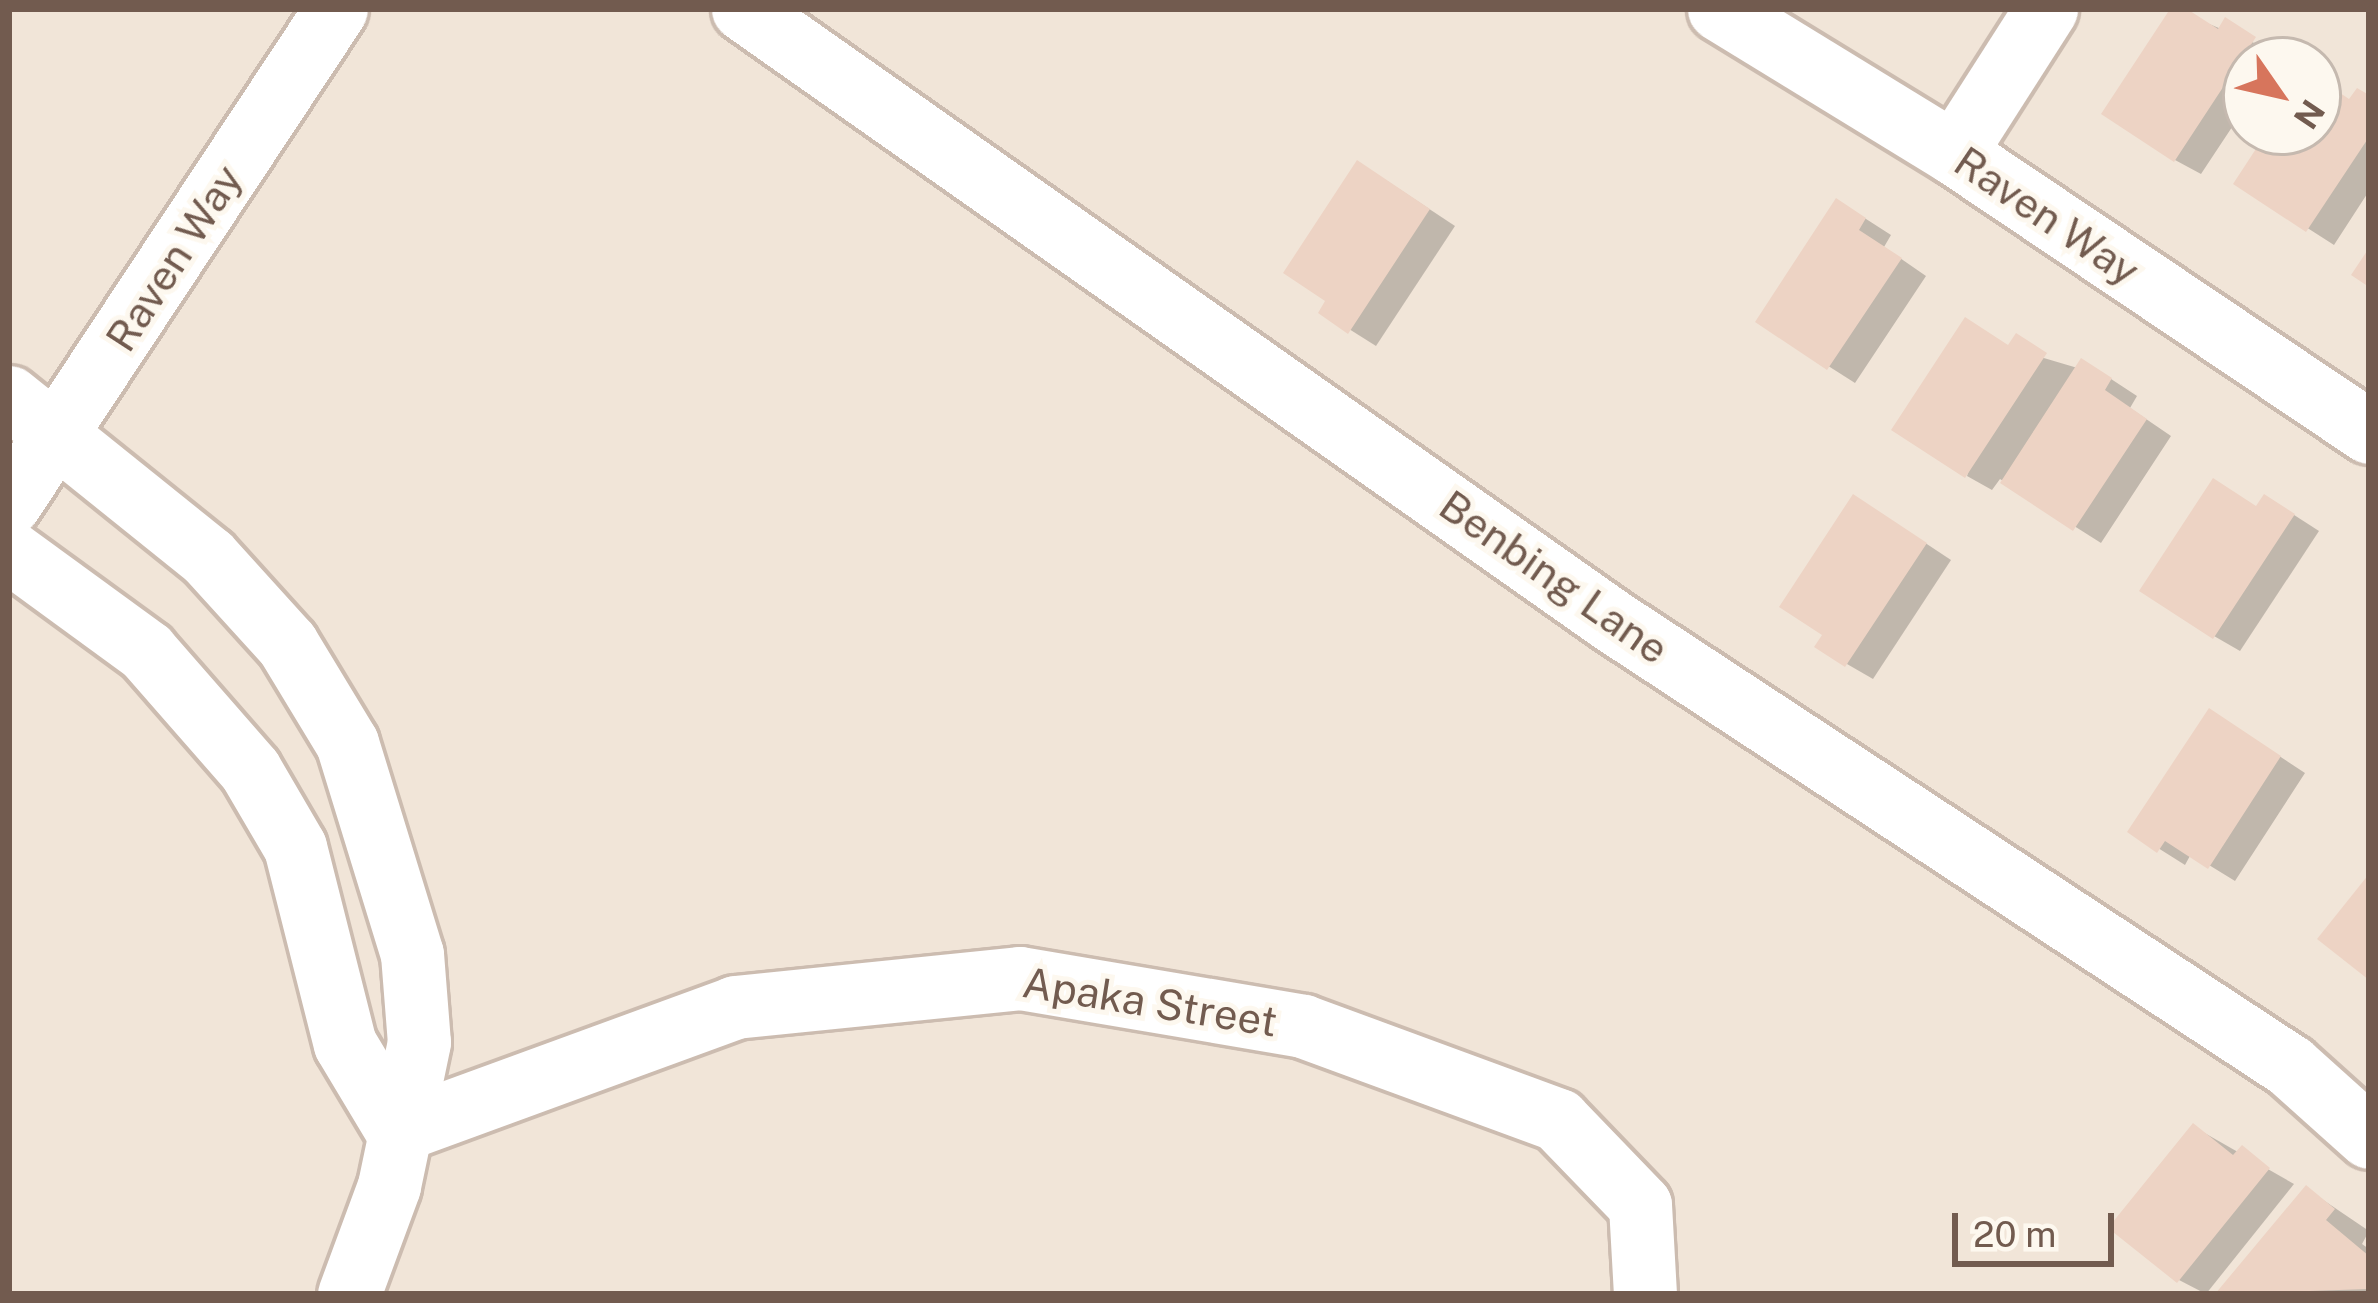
<!DOCTYPE html>
<style>
body{margin:0}
#map{position:relative;width:2378px;height:1303px;overflow:hidden;background:#faf3e9;font-family:"Public Sans",sans-serif}
div>[style]{position:absolute}
.residential>*{inset:0;background:#f1e5d8}
.shadow>*{inset:0;background:#0003}
.building>*{inset:0;background:#edd3c4}
.roads{filter:drop-shadow(3px 0 #ccbcb0) drop-shadow(-3px 0 #ccbcb0) drop-shadow(0 3px #ccbcb0) drop-shadow(0 -3px #ccbcb0)}
.street>*{height:63px;margin:-31.5px;padding:0 31.5px;transform-origin:31.5px;border-radius:31.5px;background:#fff}
span{translate:-50% -50%;white-space:nowrap;text-align:center;line-height:1.15;-webkit-text-stroke:10px #fdf8ef;paint-order:stroke}
.street-label{font-size:42px;color:#725b4f}
.frame{position:absolute;inset:0;border:12px solid #725b4f;pointer-events:none}
.north{position:absolute;left:2222px;top:36px;width:120px;height:120px;box-sizing:border-box;background:#fdf8ef;border:3px solid #c5b9af;border-radius:50%;rotate:124deg;font-size:33px;font-weight:700;line-height:48px;text-align:center;color:#725b4f}
.north::after{content:'';display:block;margin:auto;width:42px;height:54px;background:#d7755c;clip-path:polygon(50% 0,100% 100%,50% 72%,0 100%)}
.scale{position:absolute;left:1952px;top:1213px;width:162px;height:54px;box-sizing:border-box;border:6px solid #725b4f;border-top:0;padding-left:15px;font-size:36px;line-height:42px;white-space:nowrap;color:#725b4f;-webkit-text-stroke:9px #fdf8ef;paint-order:stroke}
</style>
<div id="map">
<div class="residential">
<div style="clip-path:polygon(evenodd,9px 9px,2369px 9px,2369px 1294px,9px 1294px,9px 9px,2246px 60px,2318px 60px,2318px 132px,2246px 132px,2246px 60px)"></div>
</div>
<div class="shadow">
<div style="clip-path:polygon(2174px 9px,2280px 54px,2246px 60px,2246px 106px,2201px 174px,2175px 160px)"></div>
<div style="clip-path:polygon(2318px 80px,2352px 102px,2369px 98px,2369px 191px,2334px 245px,2237px 183px,2270px 132px,2318px 132px)"></div>
<div style="clip-path:polygon(1384px 179px,1455px 226px,1376px 346px,1322px 312px)"></div>
<div style="clip-path:polygon(1863px 217px,1891px 235px,1884px 247px,1926px 276px,1855px 383px,1759px 322px)"></div>
<div style="clip-path:polygon(2010px 348px,2108px 377px,2137px 396px,2130px 408px,2171px 436px,2101px 543px,2000px 479px,1992px 490px,1967px 476px)"></div>
<div style="clip-path:polygon(2258px 509px,2291px 513px,2319px 531px,2240px 651px,2214px 636px)"></div>
<div style="clip-path:polygon(1880px 513px,1951px 560px,1873px 679px,1847px 664px)"></div>
<div style="clip-path:polygon(2235px 727px,2305px 773px,2235px 881px,2191px 854px,2185px 865px,2131px 831px)"></div>
<div style="clip-path:polygon(2194px 1127px,2294px 1184px,2206px 1294px,2179px 1280px)"></div>
<div style="clip-path:polygon(2307px 1189px,2369px 1231px,2362px 1244px,2369px 1249px,2369px 1294px,2219px 1294px)"></div>
</div>
<div class="building">
<div style="clip-path:polygon(2170px 9px,2187px 9px,2218px 29px,2225px 17px,2256px 37px,2174px 162px,2101px 114px)"></div>
<div style="clip-path:polygon(2318px 78px,2349px 99px,2357px 88px,2369px 95px,2369px 137px,2306px 232px,2233px 184px,2267px 132px,2318px 132px)"></div>
<div style="clip-path:polygon(1357px 160px,1430px 209px,1348px 334px,1318px 313px,1325px 301px,1283px 273px)"></div>
<div style="clip-path:polygon(1836px 198px,1866px 218px,1859px 230px,1902px 258px,1827px 370px,1755px 322px)"></div>
<div style="clip-path:polygon(2369px 248px,2369px 287px,2351px 275px)"></div>
<div style="clip-path:polygon(1965px 317px,2008px 345px,2016px 333px,2047px 353px,1965px 478px,1891px 430px)"></div>
<div style="clip-path:polygon(2081px 358px,2112px 378px,2105px 390px,2147px 419px,2073px 531px,2000px 483px)"></div>
<div style="clip-path:polygon(2213px 478px,2256px 506px,2264px 494px,2295px 514px,2213px 639px,2139px 591px)"></div>
<div style="clip-path:polygon(1853px 494px,1927px 543px,1845px 667px,1814px 647px,1822px 635px,1779px 607px)"></div>
<div style="clip-path:polygon(2209px 708px,2281px 756px,2208px 869px,2165px 841px,2157px 853px,2127px 832px)"></div>
<div style="clip-path:polygon(2369px 874px,2369px 980px,2317px 939px)"></div>
<div style="clip-path:polygon(2193px 1123px,2233px 1155px,2242px 1145px,2270px 1168px,2177px 1283px,2108px 1228px)"></div>
<div style="clip-path:polygon(2306px 1185px,2335px 1209px,2326px 1220px,2369px 1256px,2369px 1289px,2215px 1294px)"></div>
</div>
<div class="roads">
<div class="street">
<div style="left:743px;top:9px;width:1061px;rotate:35.14deg"></div>
<div style="left:1611px;top:620px;width:812px;rotate:33.3deg"></div>
<div style="left:2290px;top:1066px;width:106px;rotate:41.9deg"></div>
<div style="left:1719px;top:9px;width:276px;rotate:31.5deg"></div>
<div style="left:1954px;top:153px;width:500px;rotate:33.91deg"></div>
<div style="left:1954px;top:153px;width:171px;rotate:-57.4deg"></div>
<div style="left:9px;top:397px;width:255px;rotate:38.8deg"></div>
<div style="left:208px;top:557px;width:118px;rotate:47.8deg"></div>
<div style="left:287px;top:644px;width:116px;rotate:58.8deg"></div>
<div style="left:347px;top:743px;width:221px;rotate:72.9deg"></div>
<div style="left:412px;top:954px;width:88px;rotate:85.5deg"></div>
<div style="left:419px;top:1042px;width:147px;rotate:101.8deg"></div>
<div style="left:389px;top:1186px;width:115px;rotate:110.3deg"></div>
<div style="left:9px;top:504px;width:593px;rotate:-56.55deg"></div>
<div style="left:9px;top:551px;width:170px;rotate:36.1deg"></div>
<div style="left:146px;top:651px;width:158px;rotate:48.8deg"></div>
<div style="left:250px;top:770px;width:89px;rotate:59.7deg"></div>
<div style="left:295px;top:847px;width:203px;rotate:75.8deg"></div>
<div style="left:345px;top:1044px;width:101px;rotate:59.1deg"></div>
<div style="left:397px;top:1131px;width:360px;rotate:-20.1deg"></div>
<div style="left:735px;top:1007px;width:286px;rotate:-5.8deg"></div>
<div style="left:1020px;top:978px;width:287px;rotate:9.6deg"></div>
<div style="left:1303px;top:1026px;width:272px;rotate:20.2deg"></div>
<div style="left:1558px;top:1120px;width:118px;rotate:46deg"></div>
<div style="left:1640px;top:1205px;width:89px;rotate:86.8deg"></div>
</div>
</div>
<div class="street-label">
<span style="left:2047px;top:216px;rotate:34deg">Raven Way</span>
<span style="left:174px;top:258px;rotate:-57deg">Raven Way</span>
<span style="left:1554px;top:577px;rotate:35deg">Benbing Lane</span>
<span style="left:1150px;top:1002px;rotate:9deg">Apaka Street</span>
</div>
<div class="frame"></div>
<div class="north">N</div>
<div class="scale">20 m</div>
</div>
